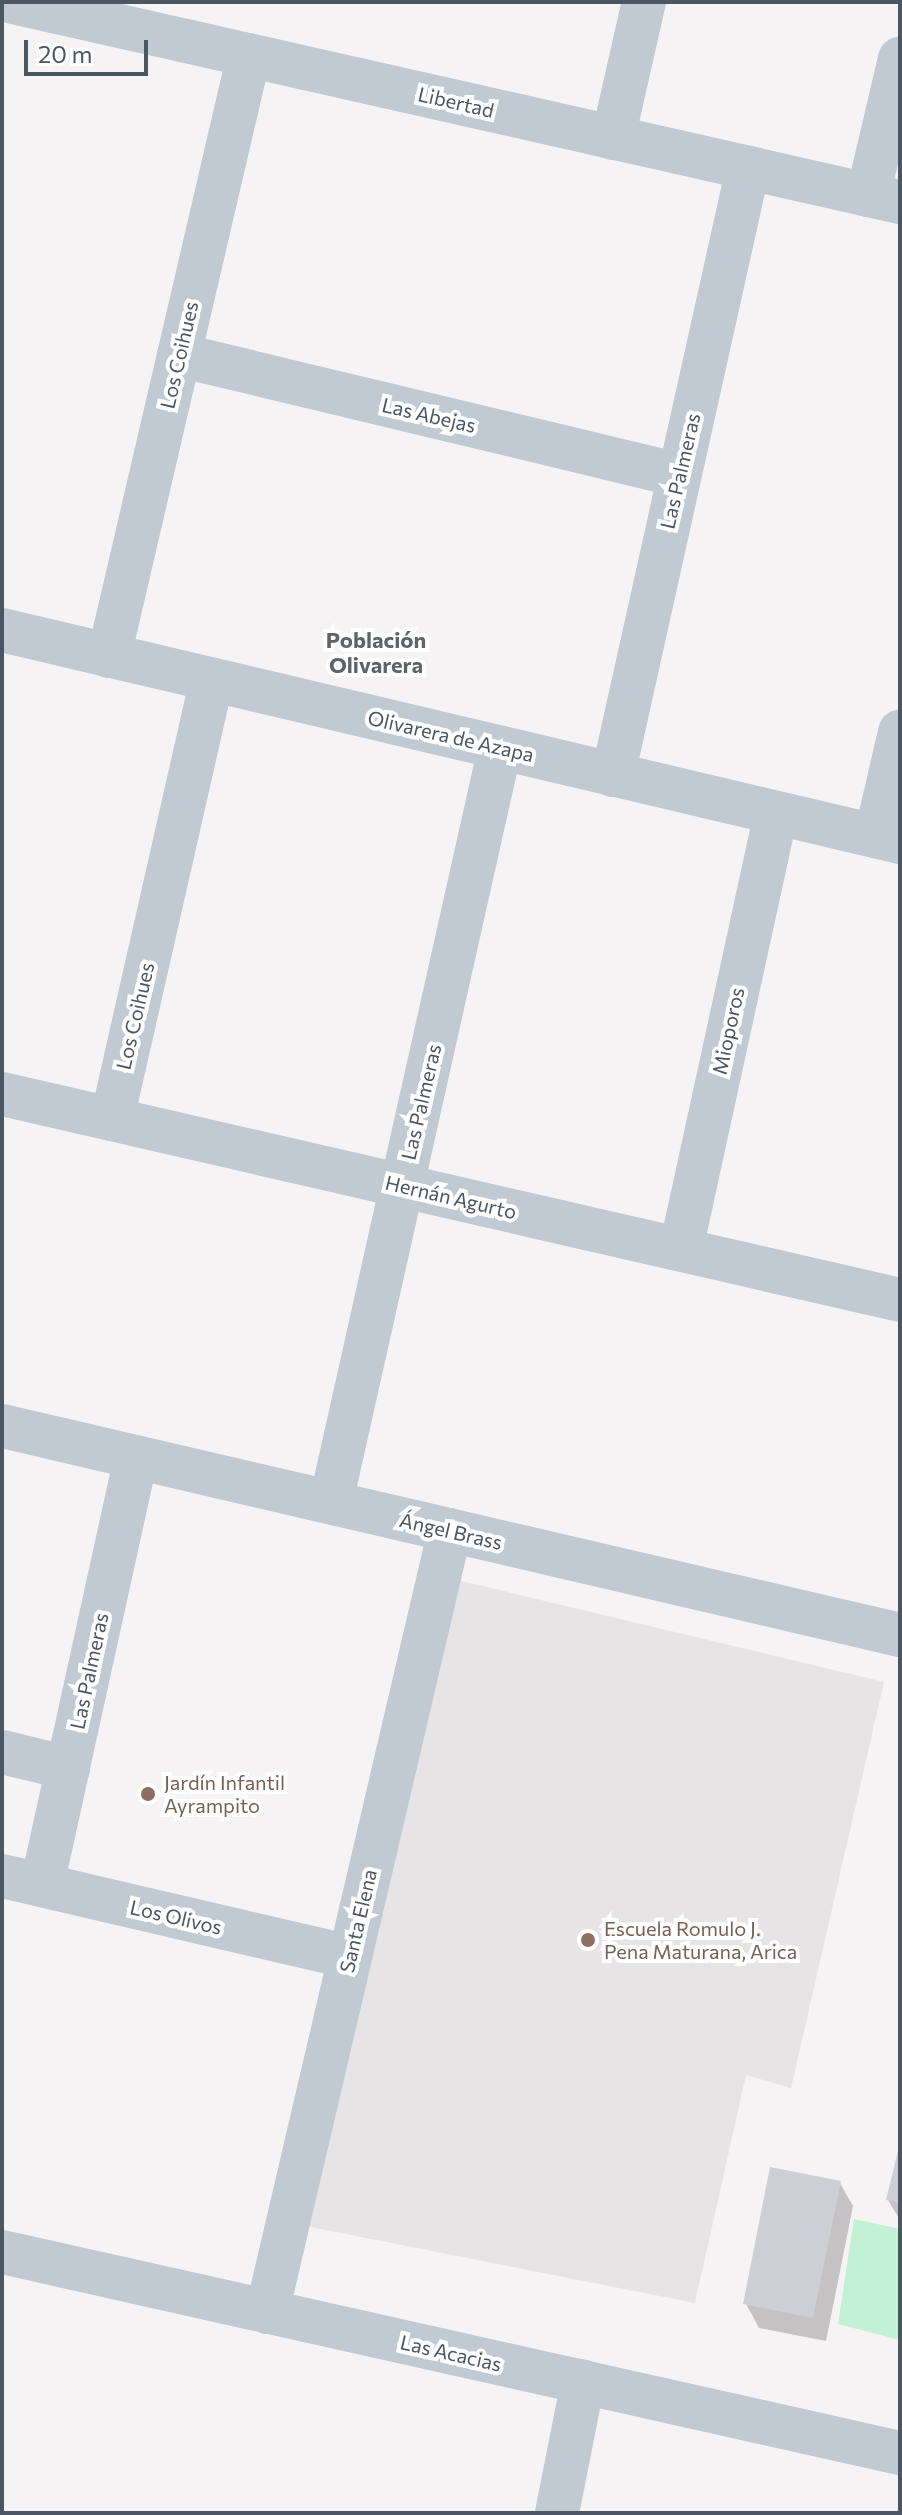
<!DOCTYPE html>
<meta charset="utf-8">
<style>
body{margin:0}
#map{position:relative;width:902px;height:2515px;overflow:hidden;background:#f5f3f3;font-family:Commissioner,sans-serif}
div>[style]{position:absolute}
.education>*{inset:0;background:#e6e4e5}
.green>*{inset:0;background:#c3f1d5}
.shadow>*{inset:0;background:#0003}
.building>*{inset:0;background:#cdcfd5}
.minor>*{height:44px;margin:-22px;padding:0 22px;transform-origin:22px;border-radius:22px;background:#c1cad2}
.dots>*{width:22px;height:22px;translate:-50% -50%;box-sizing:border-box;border:4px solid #fff;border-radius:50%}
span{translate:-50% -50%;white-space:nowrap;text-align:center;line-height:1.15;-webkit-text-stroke:8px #fff;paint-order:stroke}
.street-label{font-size:20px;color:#4a5661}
.education-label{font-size:20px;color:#785e54}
.left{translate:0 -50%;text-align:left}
.neighbourhood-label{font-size:22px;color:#5f6368;font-weight:700}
.frame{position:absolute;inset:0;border:4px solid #4a5661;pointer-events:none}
.scale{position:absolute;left:24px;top:40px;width:124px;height:36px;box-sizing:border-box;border:4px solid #4a5661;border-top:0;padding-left:10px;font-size:24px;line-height:28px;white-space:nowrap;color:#4a5661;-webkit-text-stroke:6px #fff;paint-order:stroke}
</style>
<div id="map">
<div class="education">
<div style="clip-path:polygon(453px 1579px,884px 1682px,791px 2088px,746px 2075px,695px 2303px,306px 2226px)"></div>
</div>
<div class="green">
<div style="clip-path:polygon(854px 2219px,900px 2229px,900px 2340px,838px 2324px)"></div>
</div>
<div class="shadow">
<div style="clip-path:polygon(900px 2151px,900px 2220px,888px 2200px)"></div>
<div style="clip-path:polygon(840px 2183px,853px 2206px,826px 2341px,759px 2328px,746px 2304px)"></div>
</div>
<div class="building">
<div style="clip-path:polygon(899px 2147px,900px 2147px,900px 2203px,886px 2200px)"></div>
<div style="clip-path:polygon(770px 2167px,841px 2181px,813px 2318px,743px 2304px)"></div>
</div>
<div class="minor">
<div style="left:13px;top:2px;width:909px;rotate:12.71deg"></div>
<div style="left:613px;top:138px;width:139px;rotate:-77.2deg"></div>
<div style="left:868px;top:195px;width:140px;rotate:-76.8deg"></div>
<div style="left:179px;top:355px;width:514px;rotate:13.5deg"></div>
<div style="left:2px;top:630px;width:923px;rotate:13.28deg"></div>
<div style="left:109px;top:656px;width:617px;rotate:-76.89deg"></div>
<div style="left:613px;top:775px;width:622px;rotate:-77.46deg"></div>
<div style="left:876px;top:836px;width:107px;rotate:-77deg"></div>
<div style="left:2px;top:1094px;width:921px;rotate:12.92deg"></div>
<div style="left:112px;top:1119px;width:450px;rotate:-77.2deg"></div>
<div style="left:681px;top:1249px;width:446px;rotate:-77.7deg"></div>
<div style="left:2px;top:1426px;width:922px;rotate:13.1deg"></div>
<div style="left:331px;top:1502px;width:773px;rotate:-77.37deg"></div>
<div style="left:2px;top:1752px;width:68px;rotate:13.6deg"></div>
<div style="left:2px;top:1876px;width:357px;rotate:13.1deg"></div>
<div style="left:42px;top:1885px;width:438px;rotate:-77.6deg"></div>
<div style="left:2px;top:2252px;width:920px;rotate:12.62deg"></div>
<div style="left:267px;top:2312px;width:803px;rotate:-76.83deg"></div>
<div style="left:557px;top:2513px;width:134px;rotate:-78.8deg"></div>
</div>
<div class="dots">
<div style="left:148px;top:1794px;background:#8d6e63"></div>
<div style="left:588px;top:1940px;background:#8d6e63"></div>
</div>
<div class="street-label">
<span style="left:456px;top:102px;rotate:13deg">Libertad</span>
<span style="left:179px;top:355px;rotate:-77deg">Los Coihues</span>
<span style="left:429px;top:415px;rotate:13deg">Las Abejas</span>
<span style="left:680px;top:471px;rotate:-77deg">Las Palmeras</span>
<span style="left:451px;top:736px;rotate:13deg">Olivarera de Azapa</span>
<span style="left:135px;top:1016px;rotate:-77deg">Los Coihues</span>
<span style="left:728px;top:1031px;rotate:-78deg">Mioporos</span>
<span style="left:421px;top:1102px;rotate:-77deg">Las Palmeras</span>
<span style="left:451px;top:1197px;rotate:13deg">Hernán Agurto</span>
<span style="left:451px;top:1531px;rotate:13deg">Ángel Brass</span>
<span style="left:89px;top:1671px;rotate:-78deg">Las Palmeras</span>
<span style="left:176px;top:1917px;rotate:13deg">Los Olivos</span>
<span style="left:358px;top:1921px;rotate:-77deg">Santa Elena</span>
<span style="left:451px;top:2353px;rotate:13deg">Las Acacias</span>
</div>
<div class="education-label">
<span class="left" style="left:164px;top:1794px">Jardín Infantil<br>Ayrampito</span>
<span class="left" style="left:604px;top:1940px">Escuela Romulo J.<br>Pena Maturana, Arica</span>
</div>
<div class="neighbourhood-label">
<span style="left:376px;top:652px">Población<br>Olivarera</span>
</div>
<div class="frame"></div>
<div class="scale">20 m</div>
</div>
